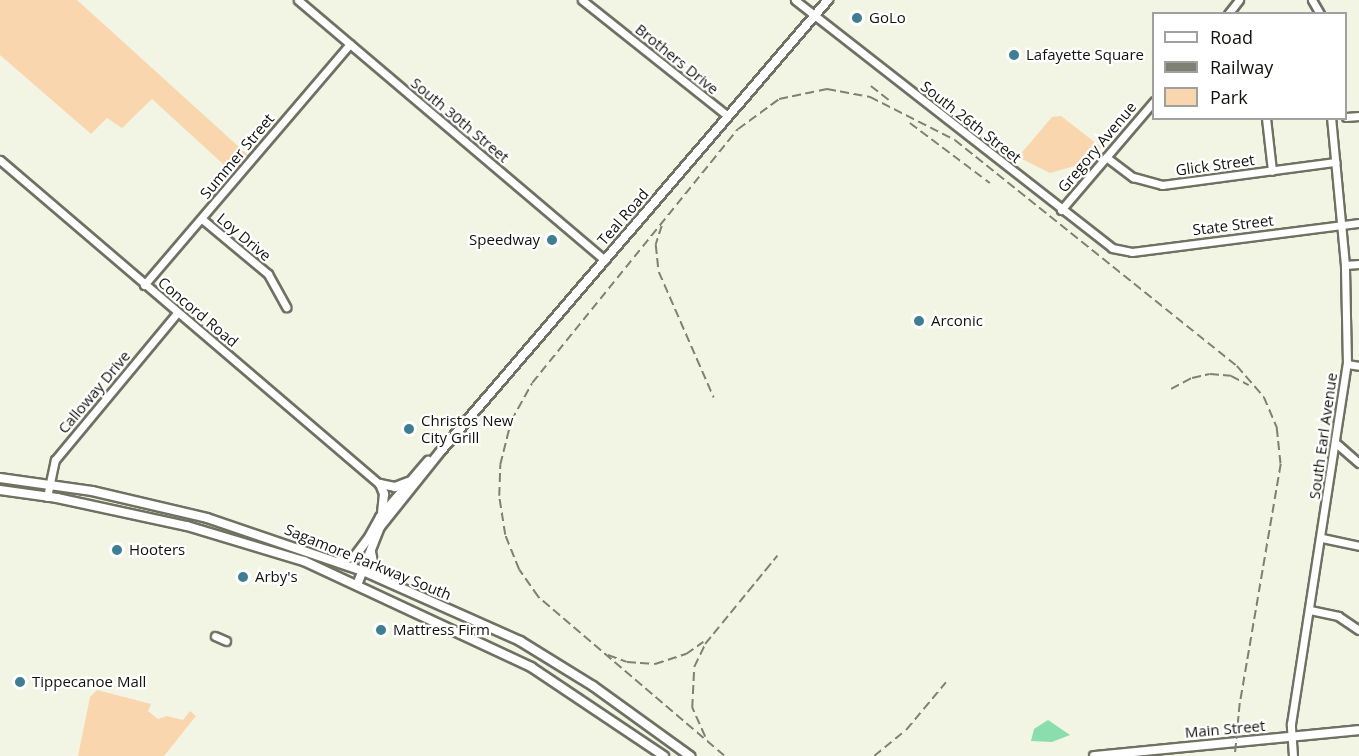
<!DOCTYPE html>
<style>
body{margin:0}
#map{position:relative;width:1359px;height:756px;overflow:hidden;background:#f2f5e3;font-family:"Open Sans",sans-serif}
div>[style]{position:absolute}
.green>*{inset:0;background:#f9d6ae}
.water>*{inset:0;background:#8addac}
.roads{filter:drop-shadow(2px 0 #6f7162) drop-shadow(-2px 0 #6f7162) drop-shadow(0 2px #6f7162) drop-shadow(0 -2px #6f7162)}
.minor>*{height:7px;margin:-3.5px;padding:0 3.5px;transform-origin:3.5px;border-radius:3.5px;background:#fff}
.major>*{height:8px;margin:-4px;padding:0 4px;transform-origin:4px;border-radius:4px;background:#fff}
.rail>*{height:1.5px;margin-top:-0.75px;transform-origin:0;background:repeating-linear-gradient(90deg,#7e8074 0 9px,transparent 0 13.5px)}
.dots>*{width:16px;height:16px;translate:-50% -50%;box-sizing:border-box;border:3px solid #fff;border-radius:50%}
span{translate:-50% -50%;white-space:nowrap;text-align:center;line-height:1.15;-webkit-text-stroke:4.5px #fff;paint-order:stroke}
.poi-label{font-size:15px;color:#12120d}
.left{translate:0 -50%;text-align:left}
.right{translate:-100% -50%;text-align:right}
.street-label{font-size:15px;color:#12120d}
.legend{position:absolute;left:1152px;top:12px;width:195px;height:108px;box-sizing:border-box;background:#fff;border:2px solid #a0a09e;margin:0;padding:8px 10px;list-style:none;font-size:18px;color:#12120d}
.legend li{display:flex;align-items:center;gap:12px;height:30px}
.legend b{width:30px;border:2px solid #a0a09e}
</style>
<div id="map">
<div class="green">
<div style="clip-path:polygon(0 0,77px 0,249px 156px,234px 174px,152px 99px,122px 128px,107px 118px,91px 134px,0 55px)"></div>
<div style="clip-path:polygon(1061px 116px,1101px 147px,1085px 163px,1050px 173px,1018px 157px,1052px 117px)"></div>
<div style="clip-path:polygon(97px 690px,151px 704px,148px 711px,158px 719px,167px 716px,183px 720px,190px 711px,196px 716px,164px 756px,78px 756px,90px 697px)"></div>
</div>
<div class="water">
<div style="clip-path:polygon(1048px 720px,1070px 735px,1052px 742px,1031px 741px,1034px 729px)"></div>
</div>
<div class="roads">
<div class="minor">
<div style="left:298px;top:0;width:402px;rotate:40.3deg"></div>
<div style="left:582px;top:0;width:186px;rotate:38.5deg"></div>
<div style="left:795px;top:0;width:402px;rotate:38deg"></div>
<div style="left:1112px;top:248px;width:20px;rotate:11deg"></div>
<div style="left:1132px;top:252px;width:229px;rotate:-7.3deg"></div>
<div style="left:1312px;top:0;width:16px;rotate:60deg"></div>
<div style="left:1228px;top:14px;width:18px;rotate:-52deg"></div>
<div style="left:1346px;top:117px;width:13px;rotate:-4deg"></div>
<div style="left:1266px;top:118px;width:53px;rotate:83.5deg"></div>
<div style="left:1106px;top:157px;width:34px;rotate:37deg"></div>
<div style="left:1133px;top:177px;width:30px;rotate:15deg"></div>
<div style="left:1162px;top:185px;width:175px;rotate:-7.6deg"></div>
<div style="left:0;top:160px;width:499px;rotate:40.5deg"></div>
<div style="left:1061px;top:210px;width:143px;rotate:-49.5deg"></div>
<div style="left:202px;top:219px;width:86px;rotate:39.8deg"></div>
<div style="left:268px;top:274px;width:38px;rotate:61deg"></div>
<div style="left:1345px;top:265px;width:14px;rotate:-4deg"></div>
<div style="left:144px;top:285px;width:317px;rotate:-49.5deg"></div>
<div style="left:1347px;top:364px;width:12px;rotate:9deg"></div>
<div style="left:1337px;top:444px;width:29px;rotate:41deg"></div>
<div style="left:47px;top:497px;width:38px;rotate:-78deg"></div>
<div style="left:55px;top:460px;width:192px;rotate:-50.3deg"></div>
<div style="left:1322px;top:538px;width:38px;rotate:12deg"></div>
<div style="left:1310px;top:610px;width:29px;rotate:12deg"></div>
<div style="left:1338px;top:616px;width:25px;rotate:34deg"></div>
<div style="left:215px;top:636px;width:12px;rotate:24deg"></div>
<div style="left:1293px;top:756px;width:32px;rotate:-94deg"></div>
<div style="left:1291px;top:724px;width:364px;rotate:-81.2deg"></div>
<div style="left:1347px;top:364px;width:99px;rotate:-91.2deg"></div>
<div style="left:1345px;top:265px;width:148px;rotate:-95.4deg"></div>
</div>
<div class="major">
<div style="left:0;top:478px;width:93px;rotate:8deg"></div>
<div style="left:92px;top:491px;width:118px;rotate:13.2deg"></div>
<div style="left:207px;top:518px;width:165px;rotate:18.8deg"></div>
<div style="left:363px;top:571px;width:172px;rotate:24deg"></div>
<div style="left:520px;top:641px;width:86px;rotate:31.7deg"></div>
<div style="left:593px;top:686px;width:120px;rotate:35.8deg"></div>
<div style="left:380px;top:484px;width:11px;rotate:68deg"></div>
<div style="left:384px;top:494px;width:18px;rotate:96deg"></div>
<div style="left:380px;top:484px;width:15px;rotate:11deg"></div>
<div style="left:395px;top:487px;width:14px;rotate:-21deg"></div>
<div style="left:0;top:490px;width:58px;rotate:8deg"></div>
<div style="left:57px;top:498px;width:133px;rotate:12.2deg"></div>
<div style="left:187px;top:526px;width:122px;rotate:16.7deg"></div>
<div style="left:304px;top:561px;width:251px;rotate:25deg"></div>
<div style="left:531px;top:667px;width:160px;rotate:33.8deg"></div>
<div style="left:368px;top:539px;width:25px;rotate:-61deg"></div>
<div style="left:380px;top:517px;width:74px;rotate:-49.4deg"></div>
<div style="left:371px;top:552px;width:15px;rotate:79deg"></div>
<div style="left:374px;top:567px;width:16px;rotate:43deg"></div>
<div style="left:338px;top:561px;width:18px;rotate:-16deg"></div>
<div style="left:355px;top:556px;width:21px;rotate:-53deg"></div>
<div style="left:357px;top:585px;width:62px;rotate:-68.4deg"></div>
<div style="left:380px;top:527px;width:96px;rotate:-51.3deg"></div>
<div style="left:440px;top:452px;width:596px;rotate:-49.36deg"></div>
<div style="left:1094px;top:756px;width:266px;rotate:-5.6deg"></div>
</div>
</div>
<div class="rail">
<div style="left:871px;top:86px;width:24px;rotate:38deg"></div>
<div style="left:910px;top:123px;width:100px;rotate:36.9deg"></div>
<div style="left:662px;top:226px;width:20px;rotate:108deg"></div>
<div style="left:656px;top:245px;width:27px;rotate:84deg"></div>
<div style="left:659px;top:272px;width:137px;rotate:66.4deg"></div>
<div style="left:1171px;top:389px;width:24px;rotate:-28deg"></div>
<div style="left:1192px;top:378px;width:18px;rotate:-13deg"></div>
<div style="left:1210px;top:374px;width:21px;rotate:5deg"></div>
<div style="left:1231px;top:376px;width:20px;rotate:27deg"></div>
<div style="left:608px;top:655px;width:20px;rotate:20deg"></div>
<div style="left:627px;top:662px;width:28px;rotate:4deg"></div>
<div style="left:655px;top:664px;width:33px;rotate:-18deg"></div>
<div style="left:686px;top:654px;width:21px;rotate:-35deg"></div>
<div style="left:705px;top:737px;width:32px;rotate:-114deg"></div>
<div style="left:692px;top:708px;width:41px;rotate:-87.2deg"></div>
<div style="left:694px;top:667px;width:25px;rotate:-64deg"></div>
<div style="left:705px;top:644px;width:114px;rotate:-50.7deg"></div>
<div style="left:724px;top:756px;width:245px;rotate:-139.5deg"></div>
<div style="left:538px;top:597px;width:33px;rotate:-125deg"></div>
<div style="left:519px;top:570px;width:38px;rotate:-112deg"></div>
<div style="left:505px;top:535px;width:39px;rotate:-99deg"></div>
<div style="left:499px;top:496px;width:31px;rotate:-88deg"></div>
<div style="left:500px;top:465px;width:45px;rotate:-76deg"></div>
<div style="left:511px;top:421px;width:43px;rotate:-61.1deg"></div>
<div style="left:532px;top:383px;width:327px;rotate:-51deg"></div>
<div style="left:738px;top:129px;width:51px;rotate:-36.2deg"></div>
<div style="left:779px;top:99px;width:49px;rotate:-11.8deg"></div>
<div style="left:827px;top:89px;width:44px;rotate:10.5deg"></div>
<div style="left:870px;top:97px;width:95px;rotate:26.8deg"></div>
<div style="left:955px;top:140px;width:361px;rotate:38.7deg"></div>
<div style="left:1237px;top:366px;width:41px;rotate:48.9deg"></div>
<div style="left:1264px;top:397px;width:34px;rotate:67deg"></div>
<div style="left:1277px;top:428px;width:36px;rotate:84deg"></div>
<div style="left:1281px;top:464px;width:242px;rotate:99.7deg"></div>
<div style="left:1240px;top:703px;width:53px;rotate:95.4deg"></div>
<div style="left:874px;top:756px;width:41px;rotate:-39.1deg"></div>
<div style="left:906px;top:730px;width:62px;rotate:-50.2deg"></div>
</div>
<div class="dots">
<div style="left:857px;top:18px;background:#3f7d93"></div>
<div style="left:1014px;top:55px;background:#3f7d93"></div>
<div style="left:552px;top:240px;background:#3f7d93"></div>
<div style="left:919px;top:321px;background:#3f7d93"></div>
<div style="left:409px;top:429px;background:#3f7d93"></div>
<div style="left:117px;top:550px;background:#3f7d93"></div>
<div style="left:243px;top:577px;background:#3f7d93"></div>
<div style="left:381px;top:630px;background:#3f7d93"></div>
<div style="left:20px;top:682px;background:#3f7d93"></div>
</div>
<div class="poi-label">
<span class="left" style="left:869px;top:18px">GoLo</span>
<span class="left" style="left:1026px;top:55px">Lafayette Square</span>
<span class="right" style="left:540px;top:240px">Speedway</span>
<span class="left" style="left:931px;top:321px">Arconic</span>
<span class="left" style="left:421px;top:429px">Christos New<br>City Grill</span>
<span class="left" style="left:129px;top:550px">Hooters</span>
<span class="left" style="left:255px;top:577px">Arby's</span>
<span class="left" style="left:393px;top:630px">Mattress Firm</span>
<span class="left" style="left:32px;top:682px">Tippecanoe Mall</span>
</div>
<div class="street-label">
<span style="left:677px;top:59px;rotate:39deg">Brothers Drive</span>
<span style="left:460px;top:120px;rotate:40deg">South 30th Street</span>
<span style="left:971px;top:122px;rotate:38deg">South 26th Street</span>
<span style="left:1097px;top:147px;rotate:-50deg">Gregory Avenue</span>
<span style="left:237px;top:156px;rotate:-50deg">Summer Street</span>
<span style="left:1215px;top:165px;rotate:-8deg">Glick Street</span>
<span style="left:623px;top:217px;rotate:-49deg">Teal Road</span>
<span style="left:1233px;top:225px;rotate:-7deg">State Street</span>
<span style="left:244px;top:237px;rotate:40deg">Loy Drive</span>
<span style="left:198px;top:312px;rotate:40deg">Concord Road</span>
<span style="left:94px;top:392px;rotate:-50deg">Calloway Drive</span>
<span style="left:1323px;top:436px;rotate:-82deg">South Earl Avenue</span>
<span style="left:368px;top:562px;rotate:22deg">Sagamore Parkway South</span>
<span style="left:1225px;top:729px;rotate:-5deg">Main Street</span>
</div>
<ul class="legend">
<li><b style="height:8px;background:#fff"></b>Road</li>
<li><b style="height:8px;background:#7e8074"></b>Railway</li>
<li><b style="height:16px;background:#f9d6ae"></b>Park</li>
</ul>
</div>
